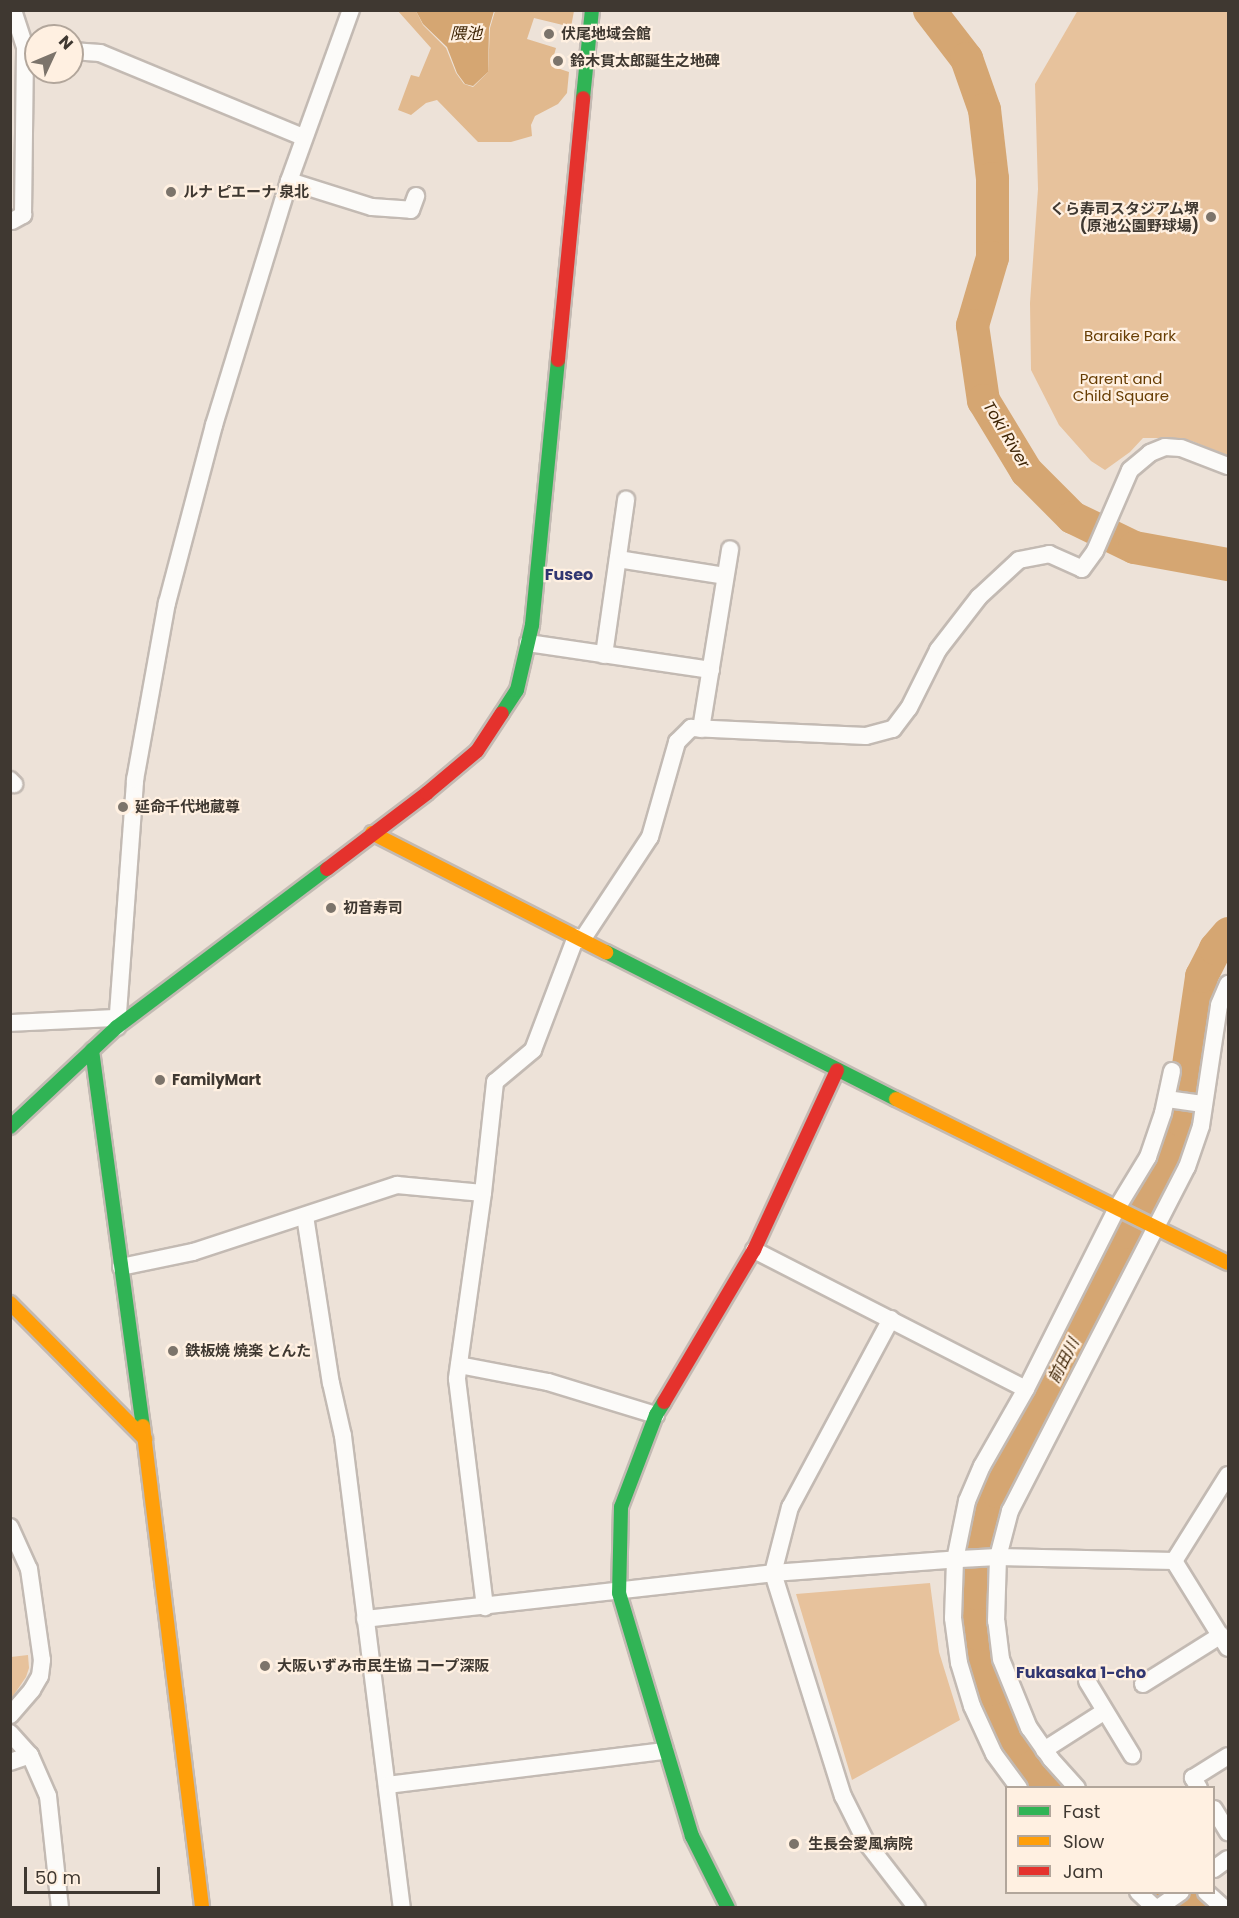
<!DOCTYPE html>
<meta charset="utf-8">
<style>
body{margin:0}
#map{position:relative;width:1239px;height:1918px;overflow:hidden;background:#ede2d8;font-family:Poppins,"Noto Sans JP",sans-serif}
div>[style]{position:absolute}
.green>*{inset:0;background:#e7c29c}
.forest>*{inset:0;background:#e1b98e}
.water>*{inset:0;background:#d5a672}
.river>*{height:33px;margin:-16.5px;padding:0 16.5px;transform-origin:16.5px;border-radius:16.5px;background:#d5a672}
.roads{filter:drop-shadow(2px 0 #c3bab3) drop-shadow(-2px 0 #c3bab3) drop-shadow(0 2px #c3bab3) drop-shadow(0 -2px #c3bab3)}
.street>*{height:16px;margin:-8px;padding:0 8px;transform-origin:8px;border-radius:8px;background:#fcfbf9}
.fast>*{height:14px;margin:-7px;padding:0 7px;transform-origin:7px;border-radius:7px;background:#30b455}
.slow>*{height:14px;margin:-7px;padding:0 7px;transform-origin:7px;border-radius:7px;background:#ff9f0a}
.jam>*{height:14px;margin:-7px;padding:0 7px;transform-origin:7px;border-radius:7px;background:#e5322d}
.dots>*{width:16px;height:16px;translate:-50% -50%;box-sizing:border-box;border:3px solid #fff0e1;border-radius:50%}
span{translate:-50% -50%;white-space:nowrap;text-align:center;line-height:1.15;-webkit-text-stroke:4.5px #fff0e1;paint-order:stroke}
.poi-label{font-size:15px;color:#3f3831;font-weight:700}
.left{translate:0 -50%;text-align:left}
.right{translate:-100% -50%;text-align:right}
.park-label{font-size:15px;color:#673d03}
.water-label{font-size:16px;color:#3f2506;font-style:italic}
.neighbourhood-label{font-size:16px;color:#313671;font-weight:700}
.frame{position:absolute;inset:0;border:12px solid #3f3831;pointer-events:none}
.legend{position:absolute;left:1005px;top:1786px;width:210px;height:108px;box-sizing:border-box;background:#fff0e1;border:2px solid #b2a69b;margin:0;padding:8px 10px;list-style:none;font-size:18px;color:#3f3831}
.legend li{display:flex;align-items:center;gap:12px;height:30px}
.legend b{width:30px;border:2px solid #b2a69b}
.north{position:absolute;left:24px;top:24px;width:60px;height:60px;box-sizing:border-box;background:#fff0e1;border:2px solid #b2a69b;border-radius:50%;rotate:46deg;font-size:16px;font-weight:700;line-height:24px;text-align:center;color:#3f3831}
.north::after{content:'';display:block;margin:auto;width:21px;height:27px;background:#7c746b;clip-path:polygon(50% 0,100% 100%,50% 72%,0 100%)}
.scale{position:absolute;left:24px;top:1867px;width:136px;height:27px;box-sizing:border-box;border:3px solid #3f3831;border-top:0;padding-left:8px;font-size:18px;line-height:21px;white-space:nowrap;color:#3f3831;-webkit-text-stroke:4px #fff0e1;paint-order:stroke}
</style>
<div id="map">
<div class="green">
<div style="clip-path:polygon(1078px 10px,1228px 11px,1228px 456px,1192px 441px,1176px 438px,1143px 438px,1130px 452px,1105px 470px,1091px 461px,1059px 425px,1031px 370px,1030px 303px,1038px 189px,1035px 84px)"></div>
<div style="clip-path:polygon(930px 1583px,939px 1652px,960px 1720px,852px 1780px,796px 1594px)"></div>
<div style="clip-path:polygon(28px 1655px,29px 1668px,26px 1677px,11px 1699px,11px 1657px)"></div>
</div>
<div class="forest">
<div style="clip-path:polygon(398px 11px,416px 11px,423px 25px,446px 48px,456px 73px,464px 84px,473px 87px,488px 72px,490px 28px,495px 11px,574px 11px,571px 27px,534px 18px,527px 39px,556px 48px,551px 66px,569px 72px,567px 93px,558px 104px,535px 116px,531px 125px,532px 136px,511px 142px,478px 142px,437px 100px,426px 103px,411px 115px,398px 110px,411px 75px,419px 77px,431px 48px)"></div>
</div>
<div class="water">
<div style="clip-path:polygon(416px 11px,494px 11px,489px 28px,488px 72px,473px 86px,465px 84px,457px 73px,447px 47px,423px 24px)"></div>
</div>
<div class="river">
<div style="left:929px;top:10px;width:61px;rotate:52.4deg"></div>
<div style="left:966px;top:58px;width:54px;rotate:70.6deg"></div>
<div style="left:984px;top:109px;width:69px;rotate:83.4deg"></div>
<div style="left:992px;top:178px;width:79px;rotate:90deg"></div>
<div style="left:992px;top:257px;width:71px;rotate:106.4deg"></div>
<div style="left:972px;top:325px;width:76px;rotate:81.7deg"></div>
<div style="left:983px;top:400px;width:83px;rotate:58.8deg"></div>
<div style="left:1026px;top:471px;width:65px;rotate:45deg"></div>
<div style="left:1072px;top:517px;width:69px;rotate:25.8deg"></div>
<div style="left:1134px;top:547px;width:96px;rotate:10.3deg"></div>
<div style="left:1050px;top:1788px;width:24px;rotate:-132deg"></div>
<div style="left:1034px;top:1770px;width:36px;rotate:-122deg"></div>
<div style="left:1015px;top:1739px;width:56px;rotate:-116.6deg"></div>
<div style="left:990px;top:1689px;width:56px;rotate:-101.3deg"></div>
<div style="left:979px;top:1634px;width:41px;rotate:-94.2deg"></div>
<div style="left:976px;top:1593px;width:53px;rotate:-83.5deg"></div>
<div style="left:982px;top:1540px;width:51px;rotate:-73deg"></div>
<div style="left:997px;top:1491px;width:291px;rotate:-63deg"></div>
<div style="left:1129px;top:1232px;width:124px;rotate:-65.7deg"></div>
<div style="left:1180px;top:1119px;width:145px;rotate:-81.6deg"></div>
<div style="left:1201px;top:976px;width:31px;rotate:-63deg"></div>
<div style="left:1215px;top:948px;width:20px;rotate:-49deg"></div>
<div style="left:1172px;top:1892px;width:25px;rotate:40deg"></div>
</div>
<div class="roads">
<div class="street">
<div style="left:72px;top:51px;width:28px;rotate:4deg"></div>
<div style="left:100px;top:53px;width:220px;rotate:22.5deg"></div>
<div style="left:289px;top:181px;width:87px;rotate:17.4deg"></div>
<div style="left:372px;top:207px;width:39px;rotate:4deg"></div>
<div style="left:411px;top:210px;width:15px;rotate:-70deg"></div>
<div style="left:12px;top:221px;width:13px;rotate:-29deg"></div>
<div style="left:23px;top:215px;width:168px;rotate:-89.3deg"></div>
<div style="left:25px;top:47px;width:39px;rotate:-108deg"></div>
<div style="left:618px;top:559px;width:108px;rotate:9deg"></div>
<div style="left:528px;top:643px;width:185px;rotate:8.4deg"></div>
<div style="left:604px;top:655px;width:157px;rotate:-81.9deg"></div>
<div style="left:701px;top:729px;width:182px;rotate:-80.8deg"></div>
<div style="left:10px;top:780px;width:6px;rotate:45deg"></div>
<div style="left:582px;top:940px;width:123px;rotate:-56.6deg"></div>
<div style="left:650px;top:837px;width:99px;rotate:-74.1deg"></div>
<div style="left:677px;top:742px;width:20px;rotate:-45deg"></div>
<div style="left:691px;top:728px;width:175px;rotate:2.6deg"></div>
<div style="left:866px;top:736px;width:28px;rotate:-15deg"></div>
<div style="left:893px;top:729px;width:26px;rotate:-53deg"></div>
<div style="left:909px;top:708px;width:65px;rotate:-63.4deg"></div>
<div style="left:938px;top:650px;width:67px;rotate:-52.3deg"></div>
<div style="left:979px;top:597px;width:54px;rotate:-42.8deg"></div>
<div style="left:1019px;top:560px;width:31px;rotate:-11deg"></div>
<div style="left:1049px;top:554px;width:36px;rotate:24deg"></div>
<div style="left:1082px;top:569px;width:22px;rotate:-54deg"></div>
<div style="left:1095px;top:551px;width:88px;rotate:-66.6deg"></div>
<div style="left:1130px;top:470px;width:26px;rotate:-40deg"></div>
<div style="left:1150px;top:453px;width:16px;rotate:-22deg"></div>
<div style="left:1165px;top:447px;width:16px;rotate:4deg"></div>
<div style="left:1181px;top:448px;width:50px;rotate:21deg"></div>
<div style="left:10px;top:1023px;width:107px;rotate:-2.7deg"></div>
<div style="left:117px;top:1027px;width:248px;rotate:-85.8deg"></div>
<div style="left:135px;top:780px;width:180px;rotate:-79.8deg"></div>
<div style="left:167px;top:603px;width:184px;rotate:-75.2deg"></div>
<div style="left:214px;top:425px;width:255px;rotate:-72.9deg"></div>
<div style="left:289px;top:181px;width:182px;rotate:-70.1deg"></div>
<div style="left:1167px;top:1099px;width:37px;rotate:8deg"></div>
<div style="left:483px;top:1193px;width:188px;rotate:98deg"></div>
<div style="left:457px;top:1379px;width:230px;rotate:83deg"></div>
<div style="left:305px;top:1216px;width:169px;rotate:81.2deg"></div>
<div style="left:331px;top:1383px;width:54px;rotate:77.2deg"></div>
<div style="left:343px;top:1436px;width:476px;rotate:82.9deg"></div>
<div style="left:754px;top:1250px;width:305px;rotate:27.1deg"></div>
<div style="left:121px;top:1267px;width:74px;rotate:-11.8deg"></div>
<div style="left:193px;top:1252px;width:215px;rotate:-18.2deg"></div>
<div style="left:397px;top:1185px;width:86px;rotate:5.3deg"></div>
<div style="left:483px;top:1193px;width:112px;rotate:-83.8deg"></div>
<div style="left:495px;top:1082px;width:50px;rotate:-40.1deg"></div>
<div style="left:533px;top:1050px;width:121px;rotate:-69.2deg"></div>
<div style="left:891px;top:1319px;width:213px;rotate:118.2deg"></div>
<div style="left:790px;top:1507px;width:68px;rotate:104.4deg"></div>
<div style="left:773px;top:1573px;width:234px;rotate:72.6deg"></div>
<div style="left:843px;top:1796px;width:51px;rotate:63.4deg"></div>
<div style="left:866px;top:1842px;width:83px;rotate:52.3deg"></div>
<div style="left:459px;top:1365px;width:91px;rotate:10.8deg"></div>
<div style="left:548px;top:1382px;width:113px;rotate:17deg"></div>
<div style="left:1228px;top:1475px;width:102px;rotate:122.1deg"></div>
<div style="left:1174px;top:1561px;width:102px;rotate:58.2deg"></div>
<div style="left:10px;top:1527px;width:46px;rotate:65.7deg"></div>
<div style="left:29px;top:1569px;width:92px;rotate:81.9deg"></div>
<div style="left:42px;top:1660px;width:16px;rotate:97deg"></div>
<div style="left:40px;top:1676px;width:16px;rotate:120deg"></div>
<div style="left:32px;top:1690px;width:33px;rotate:131deg"></div>
<div style="left:365px;top:1619px;width:411px;rotate:-6.4deg"></div>
<div style="left:773px;top:1573px;width:188px;rotate:-4.3deg"></div>
<div style="left:960px;top:1559px;width:38px;rotate:-3deg"></div>
<div style="left:998px;top:1557px;width:176px;rotate:1.3deg"></div>
<div style="left:1087px;top:1681px;width:87px;rotate:58.7deg"></div>
<div style="left:1143px;top:1684px;width:92px;rotate:-32.1deg"></div>
<div style="left:10px;top:1733px;width:30px;rotate:48deg"></div>
<div style="left:30px;top:1755px;width:45px;rotate:66.3deg"></div>
<div style="left:48px;top:1796px;width:113px;rotate:83.9deg"></div>
<div style="left:1044px;top:1750px;width:72px;rotate:-32.6deg"></div>
<div style="left:10px;top:1762px;width:21px;rotate:-19deg"></div>
<div style="left:387px;top:1785px;width:280px;rotate:-7deg"></div>
<div style="left:1019px;top:1788px;width:42px;rotate:-126.3deg"></div>
<div style="left:994px;top:1754px;width:53px;rotate:-114.6deg"></div>
<div style="left:972px;top:1706px;width:45px;rotate:-106.8deg"></div>
<div style="left:959px;top:1663px;width:45px;rotate:-97.6deg"></div>
<div style="left:953px;top:1618px;width:58px;rotate:-88deg"></div>
<div style="left:955px;top:1560px;width:60px;rotate:-78.5deg"></div>
<div style="left:967px;top:1501px;width:38px;rotate:-67deg"></div>
<div style="left:982px;top:1466px;width:89px;rotate:-60.3deg"></div>
<div style="left:1026px;top:1389px;width:203px;rotate:-63.3deg"></div>
<div style="left:1117px;top:1208px;width:60px;rotate:-58.7deg"></div>
<div style="left:1148px;top:1157px;width:46px;rotate:-71.2deg"></div>
<div style="left:1163px;top:1113px;width:43px;rotate:-77.9deg"></div>
<div style="left:1077px;top:1788px;width:39px;rotate:-132deg"></div>
<div style="left:1051px;top:1759px;width:38px;rotate:-125deg"></div>
<div style="left:1029px;top:1728px;width:74px;rotate:-112.1deg"></div>
<div style="left:1001px;top:1659px;width:38px;rotate:-97deg"></div>
<div style="left:996px;top:1621px;width:64px;rotate:-88.2deg"></div>
<div style="left:998px;top:1557px;width:48px;rotate:-75.4deg"></div>
<div style="left:1010px;top:1511px;width:387px;rotate:-62.8deg"></div>
<div style="left:1187px;top:1167px;width:43px;rotate:-71.1deg"></div>
<div style="left:1201px;top:1126px;width:122px;rotate:-81.5deg"></div>
<div style="left:1219px;top:1005px;width:23px;rotate:-67deg"></div>
<div style="left:1199px;top:1788px;width:12px;rotate:-121deg"></div>
<div style="left:1193px;top:1778px;width:41px;rotate:-32.2deg"></div>
<div style="left:1214px;top:1809px;width:27px;rotate:59deg"></div>
<div style="left:1214px;top:1869px;width:17px;rotate:-36deg"></div>
<div style="left:1138px;top:1892px;width:23px;rotate:43deg"></div>
<div style="left:1206px;top:1892px;width:24px;rotate:42deg"></div>
<div style="left:1158px;top:1908px;width:28px;rotate:-35deg"></div>
</div>
<div class="fast">
<div style="left:583px;top:98px;width:88px;rotate:-84.2deg"></div>
<div style="left:502px;top:713px;width:27px;rotate:-57deg"></div>
<div style="left:517px;top:690px;width:67px;rotate:-77deg"></div>
<div style="left:532px;top:625px;width:266px;rotate:-84.4deg"></div>
<div style="left:606px;top:952px;width:325px;rotate:26.9deg"></div>
<div style="left:92px;top:1050px;width:379px;rotate:82.3deg"></div>
<div style="left:10px;top:1127px;width:146px;rotate:-43.1deg"></div>
<div style="left:117px;top:1027px;width:263px;rotate:-37deg"></div>
<div style="left:664px;top:1402px;width:15px;rotate:122deg"></div>
<div style="left:656px;top:1415px;width:98px;rotate:110.8deg"></div>
<div style="left:621px;top:1507px;width:86px;rotate:91.3deg"></div>
<div style="left:619px;top:1593px;width:254px;rotate:73.3deg"></div>
<div style="left:692px;top:1836px;width:80px;rotate:63.4deg"></div>
</div>
<div class="slow">
<div style="left:372px;top:833px;width:263px;rotate:27deg"></div>
<div style="left:896px;top:1099px;width:370px;rotate:26.3deg"></div>
<div style="left:10px;top:1303px;width:192px;rotate:45.2deg"></div>
<div style="left:143px;top:1426px;width:486px;rotate:83deg"></div>
</div>
<div class="jam">
<div style="left:558px;top:360px;width:263px;rotate:-84.5deg"></div>
<div style="left:327px;top:869px;width:126px;rotate:-37.2deg"></div>
<div style="left:427px;top:793px;width:65px;rotate:-40deg"></div>
<div style="left:477px;top:751px;width:45px;rotate:-56.7deg"></div>
<div style="left:664px;top:1402px;width:177px;rotate:-59.4deg"></div>
<div style="left:754px;top:1250px;width:198px;rotate:-65.2deg"></div>
</div>
</div>
<div class="dots">
<div style="left:549px;top:34px;background:#7c746b"></div>
<div style="left:558px;top:61px;background:#7c746b"></div>
<div style="left:171px;top:192px;background:#7c746b"></div>
<div style="left:1211px;top:217px;background:#7c746b"></div>
<div style="left:123px;top:807px;background:#7c746b"></div>
<div style="left:331px;top:908px;background:#7c746b"></div>
<div style="left:160px;top:1080px;background:#7c746b"></div>
<div style="left:173px;top:1351px;background:#7c746b"></div>
<div style="left:265px;top:1666px;background:#7c746b"></div>
<div style="left:794px;top:1844px;background:#7c746b"></div>
</div>
<div class="poi-label">
<span class="left" style="left:561px;top:34px">伏尾地域会館</span>
<span class="left" style="left:570px;top:61px">鈴木貫太郎誕生之地碑</span>
<span class="left" style="left:183px;top:192px">ルナ ピエーナ 泉北</span>
<span class="right" style="left:1199px;top:217px">くら寿司スタジアム堺<br>(原池公園野球場)</span>
<span class="left" style="left:135px;top:807px">延命千代地蔵尊</span>
<span class="left" style="left:343px;top:908px">初音寿司</span>
<span class="left" style="left:172px;top:1080px">FamilyMart</span>
<span class="left" style="left:185px;top:1351px">鉄板焼 焼楽 とんた</span>
<span class="left" style="left:277px;top:1666px">大阪いずみ市民生協 コープ深阪</span>
<span class="left" style="left:808px;top:1844px">生長会愛風病院</span>
</div>
<div class="park-label">
<span style="left:1130px;top:336px">Baraike Park</span>
<span style="left:1121px;top:387px">Parent and<br>Child Square</span>
</div>
<div class="water-label">
<span style="left:466px;top:34px">隈池</span>
<span style="left:1006px;top:435px;rotate:59deg">Toki River</span>
<span style="left:1064px;top:1361px;rotate:-63deg">前田川</span>
</div>
<div class="neighbourhood-label">
<span style="left:569px;top:575px">Fuseo</span>
<span style="left:1081px;top:1673px">Fukasaka 1-cho</span>
</div>
<div class="frame"></div>
<ul class="legend">
<li><b style="height:8px;background:#30b455"></b>Fast</li>
<li><b style="height:8px;background:#ff9f0a"></b>Slow</li>
<li><b style="height:8px;background:#e5322d"></b>Jam</li>
</ul>
<div class="north">N</div>
<div class="scale">50 m</div>
</div>
